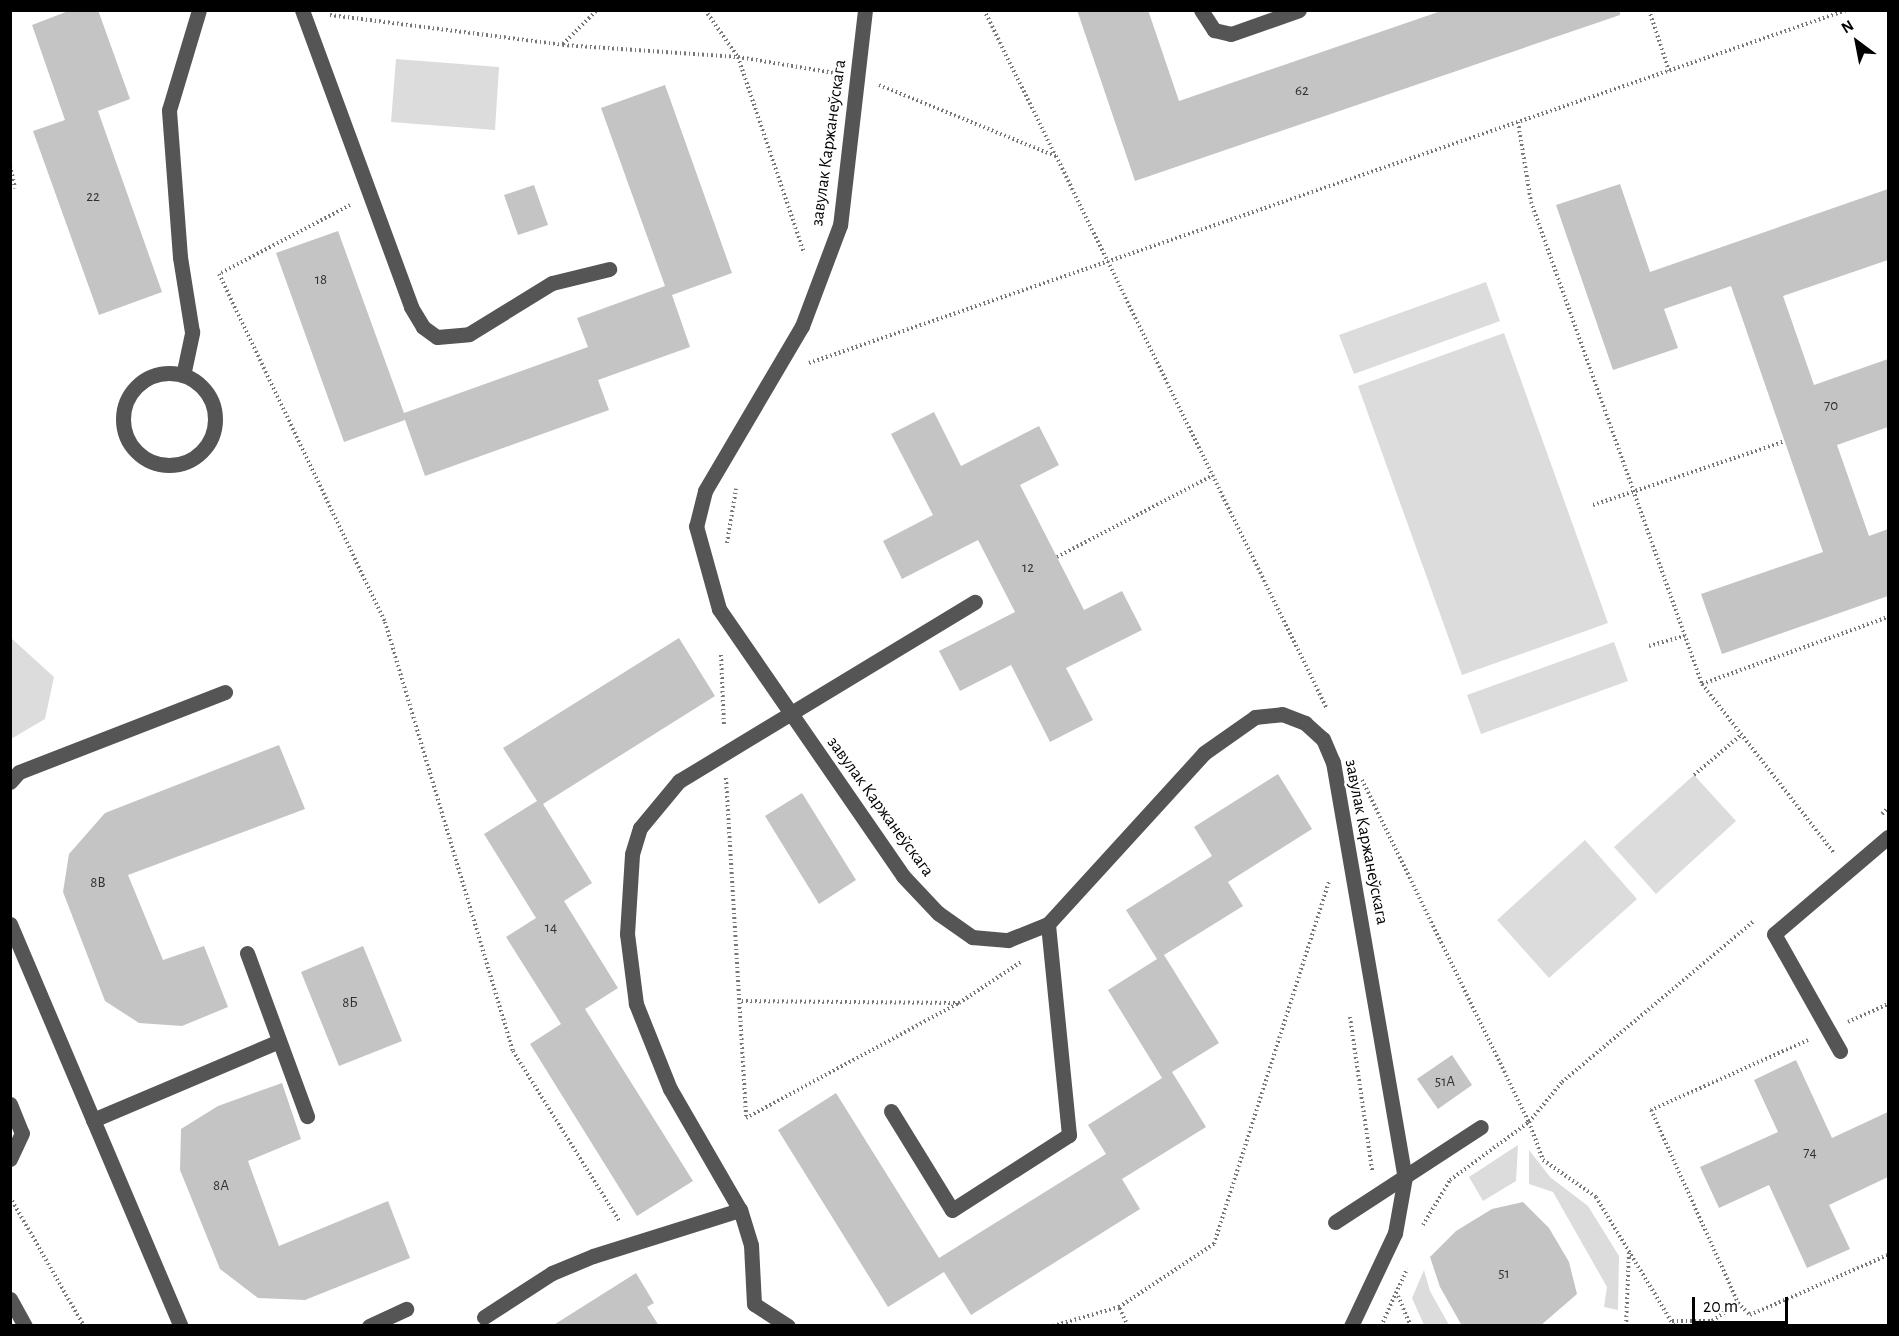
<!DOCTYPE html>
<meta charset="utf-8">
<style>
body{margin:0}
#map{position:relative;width:1899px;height:1336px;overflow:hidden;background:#fff;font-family:"Alegreya Sans",sans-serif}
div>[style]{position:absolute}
.green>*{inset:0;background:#dcdcdc}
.building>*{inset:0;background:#c4c4c4}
.path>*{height:4px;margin-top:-2px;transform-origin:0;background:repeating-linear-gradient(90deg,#777 0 1.5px,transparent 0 4.5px)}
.minor>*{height:15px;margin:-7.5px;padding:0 7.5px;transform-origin:7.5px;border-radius:7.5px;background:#555}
.minor>.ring{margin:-7.5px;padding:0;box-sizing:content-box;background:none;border:15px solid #555;border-radius:50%}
span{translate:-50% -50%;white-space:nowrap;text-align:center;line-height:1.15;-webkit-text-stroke:5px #fff;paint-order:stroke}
.number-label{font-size:15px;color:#313131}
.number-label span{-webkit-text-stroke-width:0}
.street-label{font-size:18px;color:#000}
.frame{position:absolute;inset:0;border:12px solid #000;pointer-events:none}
.north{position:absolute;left:1827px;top:12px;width:60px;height:60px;-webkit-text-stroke:4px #fff;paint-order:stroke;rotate:328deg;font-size:16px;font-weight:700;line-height:24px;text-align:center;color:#000}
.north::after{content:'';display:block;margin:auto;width:21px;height:27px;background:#000;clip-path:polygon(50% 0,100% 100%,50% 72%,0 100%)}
.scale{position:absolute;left:1692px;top:1297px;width:96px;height:27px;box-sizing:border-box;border:3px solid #000;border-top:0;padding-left:8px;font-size:18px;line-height:21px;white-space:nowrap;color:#000;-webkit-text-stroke:4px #fff;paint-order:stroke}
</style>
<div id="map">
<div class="green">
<div style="clip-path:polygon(396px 59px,499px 67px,495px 130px,391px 122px)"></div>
<div style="clip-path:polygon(1486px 282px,1500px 321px,1354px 374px,1339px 335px)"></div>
<div style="clip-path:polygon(1504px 333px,1608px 623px,1462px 675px,1358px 386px)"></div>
<div style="clip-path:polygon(11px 638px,54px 677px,45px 719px,11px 739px)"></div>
<div style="clip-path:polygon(1614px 642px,1628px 681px,1481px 734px,1467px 695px)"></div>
<div style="clip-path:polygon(1694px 775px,1736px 821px,1656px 894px,1614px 847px)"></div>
<div style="clip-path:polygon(1585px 840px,1637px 899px,1549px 978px,1497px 920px)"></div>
<div style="clip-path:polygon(1518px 1145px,1516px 1181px,1483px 1201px,1469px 1177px)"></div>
<div style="clip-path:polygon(1529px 1150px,1550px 1177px,1588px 1206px,1619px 1256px,1618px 1310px,1604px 1307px,1607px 1287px,1553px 1192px,1529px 1184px)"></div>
<div style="clip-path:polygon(1424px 1270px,1430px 1291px,1449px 1325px,1424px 1325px,1412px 1298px)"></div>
</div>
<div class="building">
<div style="clip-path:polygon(71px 10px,98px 10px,130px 99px,98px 111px,162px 292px,99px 315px,33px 131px,65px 120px,32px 25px)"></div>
<div style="clip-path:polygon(1077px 10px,1148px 10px,1179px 101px,1444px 10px,1620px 10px,1620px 15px,1135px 181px)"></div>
<div style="clip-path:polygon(665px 85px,732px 273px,672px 295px,690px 347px,598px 380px,609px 410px,425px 476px,405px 420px,344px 442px,276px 253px,338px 231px,404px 413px,588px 347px,577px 318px,665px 286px,601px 108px)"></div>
<div style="clip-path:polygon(1620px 184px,1650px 272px,1888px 189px,1888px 260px,1783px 296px,1814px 385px,1888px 359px,1888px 427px,1837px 445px,1869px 536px,1888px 529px,1888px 596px,1722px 654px,1701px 594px,1823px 552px,1731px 286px,1664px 309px,1678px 348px,1613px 370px,1556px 205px)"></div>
<div style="clip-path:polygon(534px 185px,548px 225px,518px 235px,504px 195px)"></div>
<div style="clip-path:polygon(934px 412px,961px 466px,1039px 426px,1059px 465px,1020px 485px,1084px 610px,1122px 591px,1142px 630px,1066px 668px,1093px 720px,1050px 742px,1011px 665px,960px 691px,939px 651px,1015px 612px,978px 540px,902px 579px,883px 541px,933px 515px,891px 434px)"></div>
<div style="clip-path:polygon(679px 638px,715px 696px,543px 804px,592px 883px,564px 901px,618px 988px,585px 1009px,693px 1181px,637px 1216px,530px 1044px,561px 1024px,506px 937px,536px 918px,484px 834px,537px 801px,503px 748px)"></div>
<div style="clip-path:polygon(279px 745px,305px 809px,128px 875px,163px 960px,204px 946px,228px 1007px,182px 1026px,139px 1023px,105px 1001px,63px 892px,69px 854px,105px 813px)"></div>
<div style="clip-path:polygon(1278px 774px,1312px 829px,1228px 882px,1243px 906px,1164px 955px,1219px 1043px,1172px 1072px,1206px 1127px,1122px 1179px,1140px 1209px,971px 1315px,944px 1272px,888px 1307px,778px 1130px,836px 1093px,939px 1258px,1106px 1154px,1088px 1125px,1162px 1078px,1108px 990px,1157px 959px,1126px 910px,1212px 856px,1194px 827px)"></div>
<div style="clip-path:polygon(802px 793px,856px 880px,819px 904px,765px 816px)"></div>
<div style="clip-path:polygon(363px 946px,402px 1041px,339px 1066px,301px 972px)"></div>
<div style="clip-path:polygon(1452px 1055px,1472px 1085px,1438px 1109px,1417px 1079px)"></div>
<div style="clip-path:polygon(1796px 1060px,1832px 1138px,1888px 1112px,1888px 1177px,1829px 1205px,1850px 1249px,1807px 1268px,1769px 1185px,1719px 1208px,1700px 1167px,1778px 1132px,1754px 1080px)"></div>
<div style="clip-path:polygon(282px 1083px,301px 1139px,248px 1161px,279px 1246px,388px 1201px,410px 1258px,305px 1300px,258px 1298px,220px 1269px,180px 1170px,181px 1129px,218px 1106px)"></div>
<div style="clip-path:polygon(1523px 1202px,1549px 1228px,1569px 1262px,1577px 1294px,1540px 1326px,1462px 1326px,1440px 1287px,1430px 1257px,1456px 1231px,1492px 1209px)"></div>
<div style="clip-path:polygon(636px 1273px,654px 1303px,647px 1307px,659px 1326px,552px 1326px)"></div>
</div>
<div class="path">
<div style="left:705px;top:10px;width:57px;rotate:54.9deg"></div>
<div style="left:738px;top:57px;width:207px;rotate:71.4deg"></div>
<div style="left:984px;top:10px;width:161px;rotate:63.9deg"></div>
<div style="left:1649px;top:10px;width:64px;rotate:71.8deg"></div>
<div style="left:330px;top:15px;width:235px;rotate:7.3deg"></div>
<div style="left:563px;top:45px;width:175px;rotate:3.9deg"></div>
<div style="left:738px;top:57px;width:98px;rotate:9.4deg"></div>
<div style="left:563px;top:44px;width:48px;rotate:-45deg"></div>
<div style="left:879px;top:85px;width:191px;rotate:21.9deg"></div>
<div style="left:1056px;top:156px;width:616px;rotate:63.89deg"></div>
<div style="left:1518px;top:122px;width:81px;rotate:80.8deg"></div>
<div style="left:1531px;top:202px;width:511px;rotate:70.47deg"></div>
<div style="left:1702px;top:684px;width:214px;rotate:52deg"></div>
<div style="left:10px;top:166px;width:23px;rotate:77deg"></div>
<div style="left:350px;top:205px;width:148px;rotate:152.2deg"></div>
<div style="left:219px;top:274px;width:386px;rotate:64.5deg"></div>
<div style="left:385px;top:622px;width:448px;rotate:73.4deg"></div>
<div style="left:513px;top:1051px;width:202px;rotate:58deg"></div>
<div style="left:809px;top:363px;width:1096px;rotate:-18.78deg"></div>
<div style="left:1593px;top:505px;width:202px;rotate:-18.4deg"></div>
<div style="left:727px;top:543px;width:55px;rotate:-80.5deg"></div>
<div style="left:1057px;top:557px;width:176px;rotate:-27.7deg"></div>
<div style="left:1649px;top:646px;width:37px;rotate:-16deg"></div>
<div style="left:721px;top:655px;width:71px;rotate:87.6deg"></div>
<div style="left:1702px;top:684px;width:198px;rotate:-19.8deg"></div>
<div style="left:1694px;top:775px;width:62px;rotate:-40.4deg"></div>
<div style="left:726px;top:778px;width:341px;rotate:86.6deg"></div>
<div style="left:746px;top:1118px;width:242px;rotate:-28.4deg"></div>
<div style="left:959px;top:1003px;width:219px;rotate:-179.5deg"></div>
<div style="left:1362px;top:780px;width:381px;rotate:64deg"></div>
<div style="left:1529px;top:1122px;width:52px;rotate:-50.5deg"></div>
<div style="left:1562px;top:1082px;width:251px;rotate:-40deg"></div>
<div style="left:1882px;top:814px;width:8px;rotate:-45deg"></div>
<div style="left:959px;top:1003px;width:74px;rotate:-33.5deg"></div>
<div style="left:1350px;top:1017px;width:155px;rotate:81.8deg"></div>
<div style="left:1848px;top:1022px;width:44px;rotate:-24.2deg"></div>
<div style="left:1808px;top:1040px;width:172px;rotate:156deg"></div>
<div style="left:1651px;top:1110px;width:212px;rotate:65.7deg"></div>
<div style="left:1738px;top:1303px;width:17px;rotate:45deg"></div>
<div style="left:1750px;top:1315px;width:150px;rotate:-23.5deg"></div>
<div style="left:10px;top:1197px;width:149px;rotate:60.2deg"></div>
<div style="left:1423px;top:1225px;width:52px;rotate:-59deg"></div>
<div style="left:1450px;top:1180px;width:98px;rotate:-36.3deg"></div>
<div style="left:1529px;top:1122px;width:40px;rotate:69.8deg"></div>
<div style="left:1543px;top:1160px;width:65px;rotate:34.9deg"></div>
<div style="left:1596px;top:1197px;width:151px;rotate:58.8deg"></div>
<div style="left:1398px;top:1296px;width:33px;rotate:67deg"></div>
<div style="left:1672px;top:1321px;width:41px"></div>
<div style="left:1713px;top:1321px;width:5px;rotate:112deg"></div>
<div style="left:1053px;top:1326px;width:69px;rotate:-16.1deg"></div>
<div style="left:1128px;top:1326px;width:21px;rotate:-115deg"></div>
<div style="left:1119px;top:1307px;width:114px;rotate:-33.6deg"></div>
<div style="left:1214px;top:1244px;width:381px;rotate:-72.4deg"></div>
<div style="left:1381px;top:1326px;width:63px;rotate:-65.5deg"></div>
<div style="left:1626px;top:1326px;width:76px;rotate:-87.7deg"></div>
<div style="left:1705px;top:1326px;width:40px;rotate:-34.9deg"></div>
</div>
<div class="minor">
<div style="left:302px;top:10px;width:316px;rotate:69.8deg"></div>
<div style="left:411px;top:307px;width:23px;rotate:59deg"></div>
<div style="left:423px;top:327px;width:17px;rotate:36deg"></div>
<div style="left:437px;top:337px;width:32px;rotate:-5deg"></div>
<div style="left:469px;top:334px;width:97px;rotate:-31.6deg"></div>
<div style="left:552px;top:283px;width:59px;rotate:-13.8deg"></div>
<div style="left:865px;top:10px;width:216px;rotate:96.6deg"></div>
<div style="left:840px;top:225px;width:108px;rotate:110.6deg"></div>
<div style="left:802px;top:326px;width:191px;rotate:120.5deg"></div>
<div style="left:705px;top:491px;width:36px;rotate:104deg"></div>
<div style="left:696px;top:526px;width:86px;rotate:74.5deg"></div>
<div style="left:719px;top:609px;width:324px;rotate:55.4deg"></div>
<div style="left:903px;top:876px;width:51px;rotate:46.6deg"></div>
<div style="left:938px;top:913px;width:42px;rotate:35.2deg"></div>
<div style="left:972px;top:937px;width:36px;rotate:5deg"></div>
<div style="left:1008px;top:940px;width:43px;rotate:-21.8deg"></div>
<div style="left:1048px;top:924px;width:231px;rotate:-47.6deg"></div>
<div style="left:1204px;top:753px;width:62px;rotate:-35.2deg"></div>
<div style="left:1255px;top:717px;width:27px;rotate:-6deg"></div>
<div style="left:1282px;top:714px;width:25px;rotate:21deg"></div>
<div style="left:1305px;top:723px;width:24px;rotate:42deg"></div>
<div style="left:1323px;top:739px;width:25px;rotate:67deg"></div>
<div style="left:1333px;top:762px;width:421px;rotate:80.2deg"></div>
<div style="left:1405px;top:1177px;width:57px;rotate:100.1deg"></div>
<div style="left:1395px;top:1233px;width:103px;rotate:115.3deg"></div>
<div style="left:1201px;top:10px;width:24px;rotate:57deg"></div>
<div style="left:1214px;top:30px;width:17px;rotate:13deg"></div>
<div style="left:1231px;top:34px;width:72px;rotate:-19.4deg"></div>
<div style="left:184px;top:371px;width:40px;rotate:-78deg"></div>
<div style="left:192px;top:332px;width:76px;rotate:-99.1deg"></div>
<div style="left:180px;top:257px;width:147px;rotate:-94.3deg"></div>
<div style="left:169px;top:110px;width:104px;rotate:-73.3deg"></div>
<div class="ring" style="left:123px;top:373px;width:77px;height:77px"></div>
<div style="left:10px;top:782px;width:13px;rotate:-48deg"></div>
<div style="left:19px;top:772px;width:221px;rotate:-21.2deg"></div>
<div style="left:10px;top:924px;width:437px;rotate:67deg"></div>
<div style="left:247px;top:953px;width:174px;rotate:69.8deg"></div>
<div style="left:1840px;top:1051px;width:134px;rotate:-119.4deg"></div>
<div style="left:1774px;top:934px;width:150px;rotate:-40.4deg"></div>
<div style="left:10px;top:1104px;width:31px;rotate:68deg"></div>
<div style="left:22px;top:1133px;width:29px;rotate:115deg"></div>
<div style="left:891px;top:1111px;width:116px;rotate:58.4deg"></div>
<div style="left:952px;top:1210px;width:139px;rotate:-32.7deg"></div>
<div style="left:1069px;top:1135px;width:212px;rotate:-95.7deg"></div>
<div style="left:93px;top:1120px;width:202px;rotate:-23deg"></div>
<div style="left:1335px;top:1222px;width:174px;rotate:-33.1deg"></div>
<div style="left:10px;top:1299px;width:31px;rotate:61deg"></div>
<div style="left:484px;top:1317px;width:81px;rotate:-32.9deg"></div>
<div style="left:552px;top:1273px;width:44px;rotate:-22.5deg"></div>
<div style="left:593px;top:1256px;width:154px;rotate:-17.4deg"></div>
<div style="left:369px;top:1326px;width:41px;rotate:-24.7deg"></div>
<div style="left:788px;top:1326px;width:40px;rotate:-147.1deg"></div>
<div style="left:754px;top:1304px;width:59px;rotate:-92.9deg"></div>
<div style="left:751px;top:1245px;width:37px;rotate:-107deg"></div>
<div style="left:740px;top:1210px;width:140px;rotate:-120deg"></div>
<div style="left:670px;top:1089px;width:92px;rotate:-111.8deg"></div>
<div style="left:636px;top:1004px;width:71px;rotate:-97.3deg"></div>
<div style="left:627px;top:934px;width:80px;rotate:-86.4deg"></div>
<div style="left:632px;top:854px;width:27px;rotate:-73deg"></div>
<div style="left:640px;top:828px;width:61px;rotate:-50.3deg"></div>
<div style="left:679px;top:781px;width:346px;rotate:-31.2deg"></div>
</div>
<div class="number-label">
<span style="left:1302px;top:91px">62</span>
<span style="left:93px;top:197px">22</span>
<span style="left:321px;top:280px">18</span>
<span style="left:1831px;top:406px">70</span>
<span style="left:1028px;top:568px">12</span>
<span style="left:98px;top:883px">8В</span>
<span style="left:551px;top:928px">14</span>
<span style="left:350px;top:1003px">8Б</span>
<span style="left:1445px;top:1082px">51А</span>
<span style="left:1810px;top:1153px">74</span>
<span style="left:221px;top:1186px">8А</span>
<span style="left:1504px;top:1274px">51</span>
</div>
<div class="street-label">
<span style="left:829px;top:143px;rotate:-82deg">завулак Каржанеўскага</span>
<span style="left:880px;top:807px;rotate:54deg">завулак Каржанеўскага</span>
<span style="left:1366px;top:842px;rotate:79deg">завулак Каржанеўскага</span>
</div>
<div class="frame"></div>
<div class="north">N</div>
<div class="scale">20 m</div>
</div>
